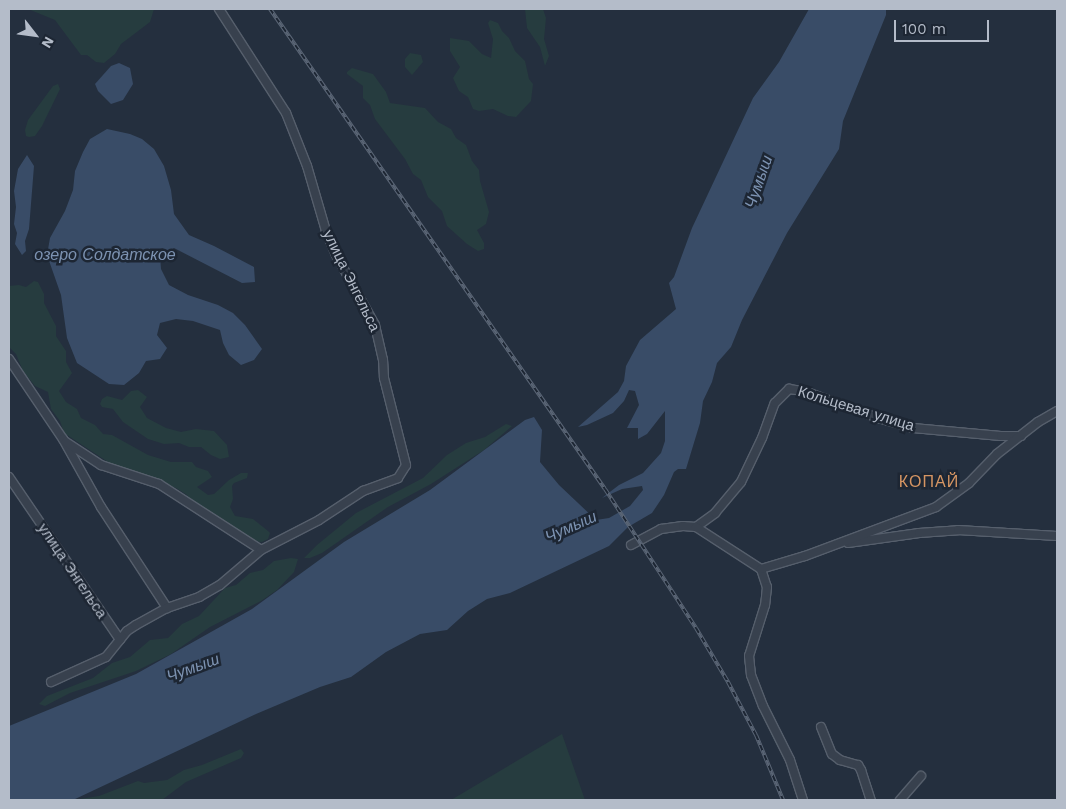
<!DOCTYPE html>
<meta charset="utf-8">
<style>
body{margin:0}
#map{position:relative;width:1066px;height:809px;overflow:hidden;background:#242f3e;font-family:"Work Sans",sans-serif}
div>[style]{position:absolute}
.green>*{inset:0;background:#263c3f}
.water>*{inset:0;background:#394c67}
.roads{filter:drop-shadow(1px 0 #565f6c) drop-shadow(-1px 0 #565f6c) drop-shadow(0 1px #565f6c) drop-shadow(0 -1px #565f6c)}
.street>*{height:8px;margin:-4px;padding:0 4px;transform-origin:4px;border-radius:4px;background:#38414e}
.rail>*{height:4px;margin-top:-2px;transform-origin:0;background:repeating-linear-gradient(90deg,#1d2633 0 5.5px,#5a6575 0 11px);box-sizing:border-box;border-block:1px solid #5a6575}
span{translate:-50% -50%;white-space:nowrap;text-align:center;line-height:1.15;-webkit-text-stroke:5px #1d2633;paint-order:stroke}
.street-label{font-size:15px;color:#b4bcc9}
.water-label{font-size:16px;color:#7c92b1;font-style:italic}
.neighbourhood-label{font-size:16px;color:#d59563;letter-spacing:1px}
.frame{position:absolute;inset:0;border:10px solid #b4bcc9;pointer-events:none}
.north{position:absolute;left:10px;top:10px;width:50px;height:50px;-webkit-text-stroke:4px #1d2633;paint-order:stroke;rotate:120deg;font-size:14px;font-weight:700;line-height:20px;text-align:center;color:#b4bcc9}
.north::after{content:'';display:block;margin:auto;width:18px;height:22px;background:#b4bcc9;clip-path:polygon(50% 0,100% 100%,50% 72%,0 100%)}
.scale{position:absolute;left:894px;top:20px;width:95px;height:22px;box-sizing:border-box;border:2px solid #b4bcc9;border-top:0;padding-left:6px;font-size:15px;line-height:18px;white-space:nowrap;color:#b4bcc9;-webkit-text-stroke:4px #1d2633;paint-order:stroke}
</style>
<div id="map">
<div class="green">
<div style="clip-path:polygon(28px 9px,154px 9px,150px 22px,121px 44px,115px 54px,104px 63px,96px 62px,87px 55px,81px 55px,55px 20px)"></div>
<div style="clip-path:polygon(525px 9px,543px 9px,546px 18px,544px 39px,549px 56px,545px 66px,540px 47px,527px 28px)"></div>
<div style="clip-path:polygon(490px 20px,498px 23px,502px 31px,509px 38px,515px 51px,525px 61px,529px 79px,533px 84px,531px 101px,516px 117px,508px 116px,493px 109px,479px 111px,473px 109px,468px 97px,459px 91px,453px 78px,460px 67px,450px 51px,450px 38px,469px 41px,482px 54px,491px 58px,493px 39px,488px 23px)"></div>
<div style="clip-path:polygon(410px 53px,421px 55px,423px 62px,412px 75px,405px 67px,405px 59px)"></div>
<div style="clip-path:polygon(352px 68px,373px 74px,386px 92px,390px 103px,425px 108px,438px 122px,451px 129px,456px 138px,466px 145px,472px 161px,479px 170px,480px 181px,489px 212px,486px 224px,477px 230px,484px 243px,484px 249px,478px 251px,467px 244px,447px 226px,442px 211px,428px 197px,421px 180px,413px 174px,405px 159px,375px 119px,370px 105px,363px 98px,363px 86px,347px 74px,347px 72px)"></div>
<div style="clip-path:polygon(58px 84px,60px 89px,42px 126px,35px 136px,29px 137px,26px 136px,25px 130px,28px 120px,53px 86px)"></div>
<div style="clip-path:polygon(34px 281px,38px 282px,44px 294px,44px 303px,56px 326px,56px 336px,66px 351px,66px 362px,72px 373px,59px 391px,66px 402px,77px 409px,81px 418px,95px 425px,103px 434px,112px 435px,148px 455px,171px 462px,192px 462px,196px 467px,208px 471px,212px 477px,197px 487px,208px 495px,214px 494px,229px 480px,241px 473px,248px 473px,247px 478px,234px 483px,232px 486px,233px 499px,230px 507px,235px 516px,253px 519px,268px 531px,270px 533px,268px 539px,262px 542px,252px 541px,192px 502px,187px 495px,176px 488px,114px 466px,64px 433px,60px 421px,51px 409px,48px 392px,35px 386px,23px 371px,16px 354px,9px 347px,9px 286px,19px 285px,26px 287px)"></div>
<div style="clip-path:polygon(138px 390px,147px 397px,140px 407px,147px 418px,166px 428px,181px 432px,196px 429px,214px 431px,227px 445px,229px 457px,220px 459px,211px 455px,201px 447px,189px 447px,179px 443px,164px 444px,148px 439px,123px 422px,113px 409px,102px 407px,100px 404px,102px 399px,107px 396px,122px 400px,131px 391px)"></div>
<div style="clip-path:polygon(506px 424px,512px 426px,484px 450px,431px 484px,388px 507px,322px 553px,310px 558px,304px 558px,317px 545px,356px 513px,423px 478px,447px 455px,466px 443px,485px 437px)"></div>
<div style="clip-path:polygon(291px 558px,298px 559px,294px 572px,277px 590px,261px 601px,210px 627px,171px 654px,136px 671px,70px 693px,45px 706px,39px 704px,47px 696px,93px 678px,112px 663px,130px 657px,150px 640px,168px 638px,182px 624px,199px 616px,225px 588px,236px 585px,250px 573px,263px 570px,274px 561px)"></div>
<div style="clip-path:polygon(562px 734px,585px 800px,451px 800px)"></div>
<div style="clip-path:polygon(241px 749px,244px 753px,241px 758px,186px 782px,162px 800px,73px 800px,99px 796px,138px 781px,144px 783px,167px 780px,184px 770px,202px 765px)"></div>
</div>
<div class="water">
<div style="clip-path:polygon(809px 9px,886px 9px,886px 15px,843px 121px,839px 149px,787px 233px,742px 320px,731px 347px,717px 363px,712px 382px,703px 401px,700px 423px,686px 469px,678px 469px,674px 472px,664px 495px,652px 513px,628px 527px,609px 546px,510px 593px,487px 599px,468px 611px,447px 630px,420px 634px,386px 652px,351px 677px,320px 687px,256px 714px,73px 800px,9px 800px,9px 726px,136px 674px,252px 609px,344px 542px,430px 490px,525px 420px,534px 417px,542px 430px,540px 462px,559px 485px,596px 520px,609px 518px,630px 506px,643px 490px,642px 486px,622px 489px,602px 498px,619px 485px,643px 473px,661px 453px,665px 441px,665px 411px,647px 434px,638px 439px,638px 428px,627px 428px,639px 405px,635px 391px,629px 390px,624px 401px,613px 413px,587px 425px,578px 427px,618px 392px,624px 381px,626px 366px,640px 340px,676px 309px,669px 283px,674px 277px,692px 228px,753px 98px,779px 62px)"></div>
<div style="clip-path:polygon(119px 63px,130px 68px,133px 84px,123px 100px,111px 104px,98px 91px,95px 84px,111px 66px)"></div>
<div style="clip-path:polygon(107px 129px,130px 134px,142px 139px,154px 149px,164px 166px,171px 190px,174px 214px,189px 235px,214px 246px,254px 267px,255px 282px,242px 283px,174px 248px,160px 256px,161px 269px,169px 285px,188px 295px,218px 305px,233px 313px,245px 325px,262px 349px,254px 360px,241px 365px,229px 355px,223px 343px,220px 330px,193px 321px,176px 319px,160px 323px,157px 335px,167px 348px,160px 359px,146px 361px,139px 373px,124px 385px,109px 384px,77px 363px,67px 338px,61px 295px,47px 255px,50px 238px,65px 211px,73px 190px,75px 171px,83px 152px,90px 139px)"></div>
<div style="clip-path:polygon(27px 155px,34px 166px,29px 229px,25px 241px,26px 251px,22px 255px,15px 244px,17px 233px,14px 224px,16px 207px,14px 191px,18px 169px)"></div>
</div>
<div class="roads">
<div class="street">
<div style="left:9px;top:359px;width:97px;rotate:56deg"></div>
<div style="left:63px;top:439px;width:78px;rotate:60.8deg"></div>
<div style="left:101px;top:507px;width:121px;rotate:56.8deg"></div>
<div style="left:66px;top:442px;width:42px;rotate:33.3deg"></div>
<div style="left:101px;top:465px;width:61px;rotate:18.1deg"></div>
<div style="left:159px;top:484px;width:121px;rotate:32.9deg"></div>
<div style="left:9px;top:477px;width:197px;rotate:55.7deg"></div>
<div style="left:696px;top:527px;width:24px;rotate:-36deg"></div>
<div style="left:715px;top:513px;width:40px;rotate:-50deg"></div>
<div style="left:741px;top:482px;width:49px;rotate:-64.5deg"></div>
<div style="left:762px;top:438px;width:37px;rotate:-70deg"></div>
<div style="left:775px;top:403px;width:20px;rotate:-45deg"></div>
<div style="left:789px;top:389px;width:15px;rotate:8deg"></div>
<div style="left:804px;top:391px;width:79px;rotate:20deg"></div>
<div style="left:878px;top:418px;width:36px;rotate:16deg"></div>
<div style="left:913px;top:428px;width:88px;rotate:5.2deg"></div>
<div style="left:1001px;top:436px;width:20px"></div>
<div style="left:848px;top:543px;width:72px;rotate:-8deg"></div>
<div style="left:919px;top:533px;width:39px;rotate:-4deg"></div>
<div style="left:958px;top:530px;width:99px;rotate:3.5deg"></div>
<div style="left:631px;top:545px;width:34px;rotate:-28deg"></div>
<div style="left:661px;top:529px;width:22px;rotate:-8deg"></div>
<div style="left:683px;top:526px;width:13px;rotate:4deg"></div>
<div style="left:696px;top:527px;width:77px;rotate:32.9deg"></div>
<div style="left:761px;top:569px;width:19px;rotate:72deg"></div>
<div style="left:767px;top:587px;width:18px;rotate:96deg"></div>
<div style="left:765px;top:605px;width:53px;rotate:107.4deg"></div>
<div style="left:749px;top:656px;width:19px;rotate:84deg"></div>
<div style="left:751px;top:675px;width:33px;rotate:69deg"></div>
<div style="left:763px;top:706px;width:60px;rotate:63.4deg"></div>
<div style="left:790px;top:760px;width:42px;rotate:72deg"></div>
<div style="left:761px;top:569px;width:46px;rotate:-16.5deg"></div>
<div style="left:805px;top:556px;width:140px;rotate:-20.5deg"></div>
<div style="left:936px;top:507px;width:41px;rotate:-36deg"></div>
<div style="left:969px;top:483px;width:40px;rotate:-46deg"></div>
<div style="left:997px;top:454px;width:52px;rotate:-38deg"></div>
<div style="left:1038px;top:422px;width:22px;rotate:-30deg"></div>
<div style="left:51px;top:682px;width:60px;rotate:-24.4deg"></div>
<div style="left:106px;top:657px;width:33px;rotate:-51deg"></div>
<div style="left:127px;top:631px;width:11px;rotate:-34deg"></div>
<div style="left:136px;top:625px;width:35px;rotate:-29deg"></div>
<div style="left:167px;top:608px;width:34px;rotate:-19deg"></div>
<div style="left:199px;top:597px;width:24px;rotate:-30deg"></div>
<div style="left:220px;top:585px;width:54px;rotate:-40.5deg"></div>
<div style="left:261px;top:550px;width:65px;rotate:-27.3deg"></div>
<div style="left:319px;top:520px;width:53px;rotate:-33.4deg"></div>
<div style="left:363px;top:491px;width:37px;rotate:-20deg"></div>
<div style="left:398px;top:478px;width:15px;rotate:-58deg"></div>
<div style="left:406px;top:465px;width:90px;rotate:-104.2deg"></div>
<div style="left:384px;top:378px;width:18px;rotate:-93deg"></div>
<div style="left:383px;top:360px;width:36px;rotate:-103deg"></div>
<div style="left:375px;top:325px;width:80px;rotate:-119.1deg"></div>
<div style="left:336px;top:255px;width:26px;rotate:-113deg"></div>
<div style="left:326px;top:231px;width:68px;rotate:-106.3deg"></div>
<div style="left:307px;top:166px;width:57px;rotate:-111.6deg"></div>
<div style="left:286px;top:113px;width:124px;rotate:-122.8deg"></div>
<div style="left:821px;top:727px;width:29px;rotate:68deg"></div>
<div style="left:832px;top:754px;width:10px;rotate:37deg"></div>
<div style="left:840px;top:760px;width:19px;rotate:16deg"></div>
<div style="left:858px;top:765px;width:6px;rotate:59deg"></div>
<div style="left:861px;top:770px;width:32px;rotate:72deg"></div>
<div style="left:900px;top:800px;width:32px;rotate:-49deg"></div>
</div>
</div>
<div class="rail">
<div style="left:270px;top:9px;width:585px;rotate:55.09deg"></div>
<div style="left:605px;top:489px;width:166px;rotate:56.8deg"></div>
<div style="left:696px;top:628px;width:63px;rotate:59.3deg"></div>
<div style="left:728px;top:682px;width:60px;rotate:62.2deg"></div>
<div style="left:756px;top:735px;width:70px;rotate:67.4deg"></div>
</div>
<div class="street-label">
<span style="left:351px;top:281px;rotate:64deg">улица Энгельса</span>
<span style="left:856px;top:409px;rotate:17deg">Кольцевая улица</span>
<span style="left:72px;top:571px;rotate:56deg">улица Энгельса</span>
</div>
<div class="water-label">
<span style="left:759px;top:182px;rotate:-71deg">Чумыш</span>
<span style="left:105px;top:255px">озеро Солдатское</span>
<span style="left:571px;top:527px;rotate:-24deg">Чумыш</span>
<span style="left:193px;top:668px;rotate:-20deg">Чумыш</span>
</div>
<div class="neighbourhood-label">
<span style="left:929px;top:482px">КОПАЙ</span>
</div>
<div class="frame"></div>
<div class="north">N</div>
<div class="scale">100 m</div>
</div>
